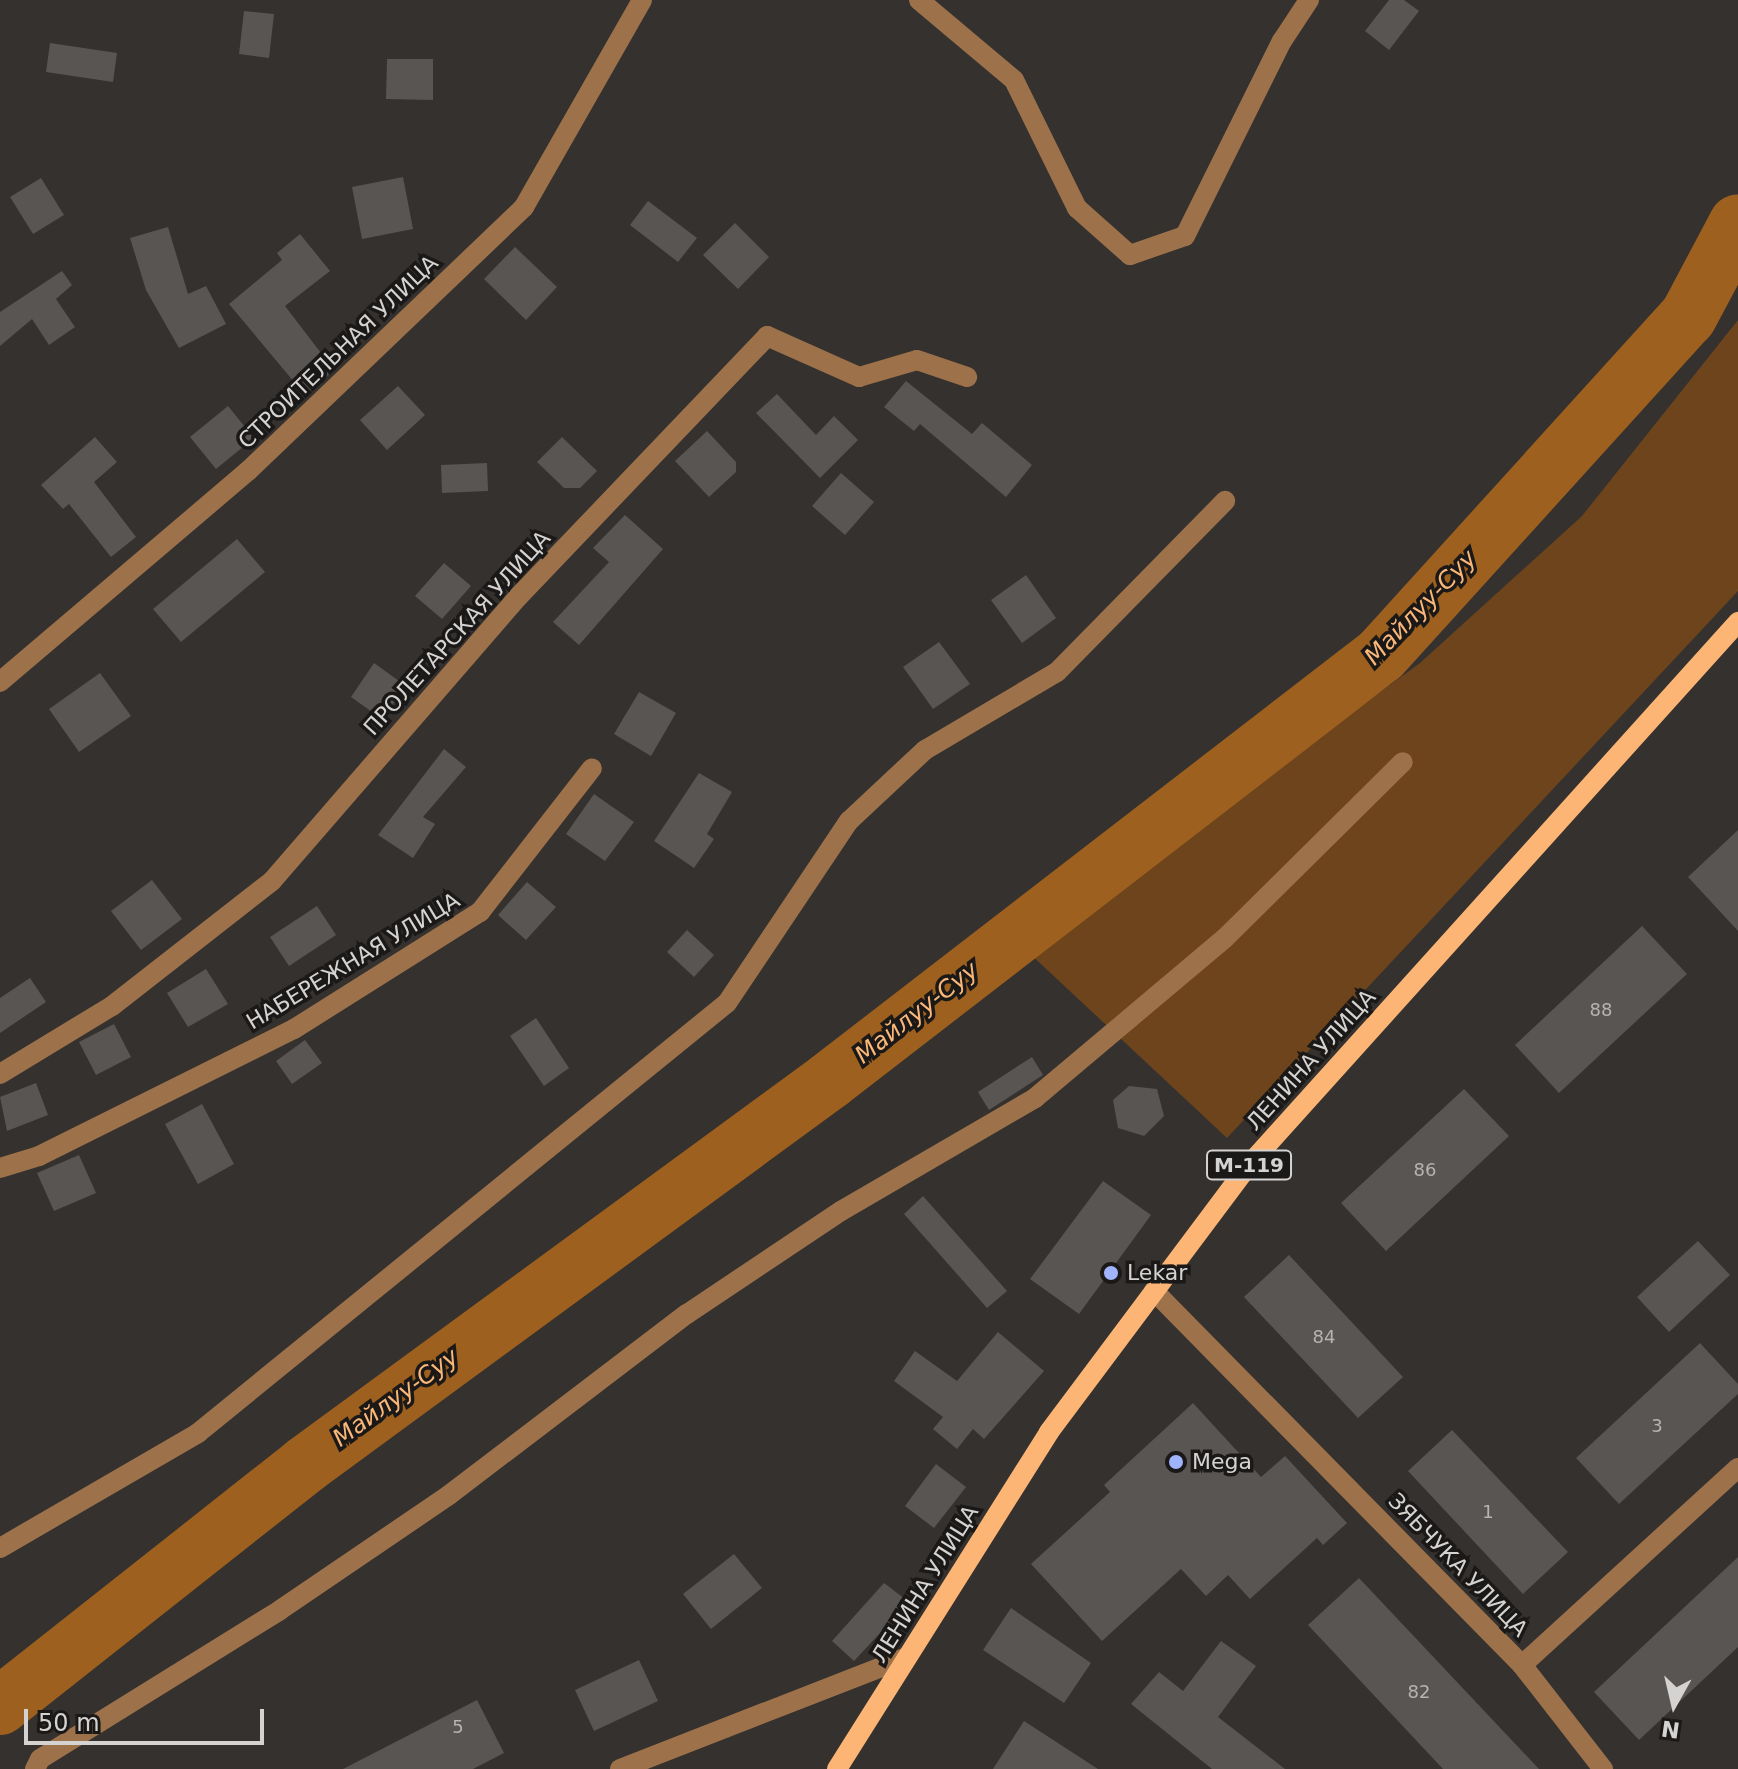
<!DOCTYPE html>
<meta charset="utf-8">
<style>
body{margin:0}
#map{position:relative;width:1738px;height:1769px;overflow:hidden;background:#35312e;font-family:"DejaVu Sans",sans-serif}
div>[style]{position:absolute}
.green>*{inset:0;background:#6d441b}
.river>*{height:58px;margin:-29px;padding:0 29px;transform-origin:29px;border-radius:29px;background:#9d601f}
.building>*{inset:0;background:#595552}
.minor>*{height:20px;margin:-10px;padding:0 10px;transform-origin:10px;border-radius:10px;background:#9d724b}
.major>*{height:20px;margin:-10px;padding:0 10px;transform-origin:10px;border-radius:10px;background:#fcb574}
.dots>*{width:22px;height:22px;translate:-50% -50%;box-sizing:border-box;border:4px solid #1b1918;border-radius:50%}
span{translate:-50% -50%;white-space:nowrap;text-align:center;line-height:1.15;-webkit-text-stroke:7px #1b1918;paint-order:stroke}
.number-label{font-size:18px;color:#b6b4b1}
.number-label span{-webkit-text-stroke-width:0}
.shield-label span{padding:2px 6px;background:#1b1918;border:2px solid;border-radius:6px;-webkit-text-stroke-width:0}
.shield-label{font-size:20px;color:#d5d3d1;font-weight:700}
.street-label{font-size:22px;color:#d5d3d1}
.poi-label{font-size:22px;color:#d5d3d1}
.left{translate:0 -50%;text-align:left}
.water-label{font-size:24px;color:#fbb778;font-style:italic}
.north{position:absolute;left:1634px;top:1665px;width:80px;height:80px;-webkit-text-stroke:6px #1b1918;paint-order:stroke;rotate:188deg;font-size:22px;font-weight:700;line-height:32px;text-align:center;color:#d5d3d1}
.north::after{content:'';display:block;margin:auto;width:28px;height:36px;background:#d5d3d1;clip-path:polygon(50% 0,100% 100%,50% 72%,0 100%)}
.scale{position:absolute;left:24px;top:1709px;width:240px;height:36px;box-sizing:border-box;border:4px solid #d5d3d1;border-top:0;padding-left:10px;font-size:24px;line-height:28px;white-space:nowrap;color:#d5d3d1;-webkit-text-stroke:6px #1b1918;paint-order:stroke}
</style>
<div id="map">
<div class="green">
<div style="clip-path:polygon(1738px 320px,1738px 591px,1227px 1138px,1027px 951px,1420px 663px,1582px 516px)"></div>
</div>
<div class="river">
<div style="left:0;top:1706px;width:389px;rotate:-38.3deg"></div>
<div style="left:305px;top:1465px;width:650px;rotate:-36.23deg"></div>
<div style="left:829px;top:1081px;width:697px;rotate:-37.66deg"></div>
<div style="left:1381px;top:655px;width:457px;rotate:-47.8deg"></div>
<div style="left:1688px;top:317px;width:106px;rotate:-62deg"></div>
</div>
<div class="building">
<div style="clip-path:polygon(1389px 0,1404px 0,1419px 11px,1389px 50px,1365px 31px)"></div>
<div style="clip-path:polygon(244px 11px,274px 14px,269px 58px,239px 54px)"></div>
<div style="clip-path:polygon(50px 43px,117px 53px,113px 82px,46px 72px)"></div>
<div style="clip-path:polygon(387px 59px,433px 59px,433px 100px,386px 99px)"></div>
<div style="clip-path:polygon(403px 177px,413px 229px,362px 239px,352px 187px)"></div>
<div style="clip-path:polygon(41px 178px,64px 215px,33px 234px,10px 197px)"></div>
<div style="clip-path:polygon(648px 201px,697px 238px,678px 262px,630px 225px)"></div>
<div style="clip-path:polygon(735px 223px,769px 257px,738px 289px,703px 255px)"></div>
<div style="clip-path:polygon(168px 227px,188px 294px,206px 286px,226px 324px,179px 348px,146px 290px,130px 238px)"></div>
<div style="clip-path:polygon(300px 234px,330px 271px,285px 306px,334px 370px,305px 395px,229px 304px,282px 260px,277px 253px)"></div>
<div style="clip-path:polygon(515px 247px,557px 287px,526px 320px,484px 279px)"></div>
<div style="clip-path:polygon(62px 271px,72px 285px,56px 299px,75px 327px,49px 345px,32px 319px,0 346px,0 312px)"></div>
<div style="clip-path:polygon(906px 381px,972px 434px,982px 423px,1032px 465px,1006px 497px,920px 424px,914px 431px,884px 407px)"></div>
<div style="clip-path:polygon(398px 386px,425px 415px,387px 450px,360px 420px)"></div>
<div style="clip-path:polygon(777px 394px,816px 435px,834px 416px,858px 440px,820px 478px,756px 413px)"></div>
<div style="clip-path:polygon(228px 406px,254px 438px,216px 469px,190px 437px)"></div>
<div style="clip-path:polygon(707px 431px,736px 462px,736px 472px,709px 497px,675px 461px)"></div>
<div style="clip-path:polygon(95px 437px,117px 462px,94px 482px,136px 537px,111px 557px,69px 504px,63px 509px,41px 485px)"></div>
<div style="clip-path:polygon(562px 437px,597px 471px,580px 488px,564px 488px,537px 462px)"></div>
<div style="clip-path:polygon(487px 463px,488px 491px,442px 493px,441px 465px)"></div>
<div style="clip-path:polygon(841px 473px,874px 502px,845px 535px,812px 506px)"></div>
<div style="clip-path:polygon(625px 515px,663px 549px,579px 645px,553px 622px,609px 562px,593px 548px)"></div>
<div style="clip-path:polygon(237px 539px,265px 572px,181px 642px,153px 609px)"></div>
<div style="clip-path:polygon(444px 563px,471px 586px,442px 619px,415px 596px)"></div>
<div style="clip-path:polygon(1026px 575px,1056px 618px,1022px 643px,991px 600px)"></div>
<div style="clip-path:polygon(939px 642px,970px 684px,933px 709px,903px 667px)"></div>
<div style="clip-path:polygon(374px 663px,406px 686px,382px 719px,351px 697px)"></div>
<div style="clip-path:polygon(100px 673px,131px 716px,79px 752px,49px 709px)"></div>
<div style="clip-path:polygon(639px 692px,676px 713px,651px 756px,614px 734px)"></div>
<div style="clip-path:polygon(444px 749px,466px 767px,423px 817px,435px 824px,413px 858px,378px 835px)"></div>
<div style="clip-path:polygon(699px 773px,732px 792px,707px 834px,714px 839px,694px 868px,654px 841px)"></div>
<div style="clip-path:polygon(594px 794px,634px 822px,605px 861px,566px 834px)"></div>
<div style="clip-path:polygon(1738px 830px,1738px 931px,1688px 877px)"></div>
<div style="clip-path:polygon(152px 880px,182px 919px,141px 950px,111px 911px)"></div>
<div style="clip-path:polygon(527px 882px,556px 907px,526px 940px,498px 915px)"></div>
<div style="clip-path:polygon(317px 906px,336px 935px,289px 966px,270px 937px)"></div>
<div style="clip-path:polygon(1642px 926px,1687px 974px,1559px 1093px,1515px 1045px)"></div>
<div style="clip-path:polygon(687px 930px,714px 955px,694px 977px,667px 952px)"></div>
<div style="clip-path:polygon(206px 969px,228px 1004px,188px 1027px,167px 993px)"></div>
<div style="clip-path:polygon(30px 978px,46px 1002px,0 1033px,0 998px)"></div>
<div style="clip-path:polygon(536px 1018px,569px 1068px,544px 1086px,510px 1036px)"></div>
<div style="clip-path:polygon(114px 1024px,131px 1057px,96px 1075px,79px 1042px)"></div>
<div style="clip-path:polygon(305px 1040px,322px 1063px,292px 1084px,276px 1061px)"></div>
<div style="clip-path:polygon(1032px 1057px,1043px 1075px,989px 1110px,978px 1092px)"></div>
<div style="clip-path:polygon(36px 1083px,48px 1115px,7px 1131px,0 1097px)"></div>
<div style="clip-path:polygon(1129px 1086px,1157px 1089px,1164px 1116px,1144px 1136px,1118px 1128px,1113px 1100px)"></div>
<div style="clip-path:polygon(1464px 1089px,1509px 1136px,1386px 1251px,1341px 1203px)"></div>
<div style="clip-path:polygon(202px 1104px,234px 1164px,198px 1184px,165px 1124px)"></div>
<div style="clip-path:polygon(79px 1155px,96px 1193px,54px 1211px,37px 1173px)"></div>
<div style="clip-path:polygon(1103px 1181px,1151px 1215px,1079px 1314px,1030px 1279px)"></div>
<div style="clip-path:polygon(923px 1196px,1007px 1291px,987px 1308px,904px 1214px)"></div>
<div style="clip-path:polygon(1698px 1241px,1730px 1275px,1669px 1332px,1637px 1297px)"></div>
<div style="clip-path:polygon(1289px 1255px,1403px 1377px,1358px 1418px,1244px 1297px)"></div>
<div style="clip-path:polygon(998px 1332px,1044px 1371px,984px 1439px,973px 1429px,957px 1449px,933px 1429px,943px 1417px,894px 1381px,915px 1351px,957px 1381px)"></div>
<div style="clip-path:polygon(1700px 1343px,1738px 1384px,1738px 1394px,1619px 1504px,1576px 1458px)"></div>
<div style="clip-path:polygon(1193px 1403px,1261px 1477px,1285px 1456px,1347px 1523px,1323px 1545px,1317px 1538px,1250px 1599px,1228px 1575px,1206px 1596px,1181px 1569px,1102px 1641px,1031px 1564px,1110px 1492px,1104px 1485px)"></div>
<div style="clip-path:polygon(1452px 1430px,1568px 1552px,1523px 1594px,1408px 1471px)"></div>
<div style="clip-path:polygon(936px 1464px,966px 1487px,934px 1528px,905px 1506px)"></div>
<div style="clip-path:polygon(734px 1554px,762px 1588px,711px 1629px,683px 1594px)"></div>
<div style="clip-path:polygon(1738px 1557px,1738px 1647px,1639px 1740px,1594px 1692px)"></div>
<div style="clip-path:polygon(1359px 1578px,1539px 1769px,1443px 1769px,1308px 1625px)"></div>
<div style="clip-path:polygon(884px 1583px,909px 1602px,854px 1661px,832px 1641px)"></div>
<div style="clip-path:polygon(1011px 1608px,1091px 1663px,1064px 1703px,983px 1650px)"></div>
<div style="clip-path:polygon(1221px 1641px,1256px 1666px,1218px 1717px,1285px 1769px,1212px 1769px,1131px 1704px,1159px 1672px,1183px 1691px)"></div>
<div style="clip-path:polygon(639px 1660px,658px 1701px,594px 1731px,575px 1690px)"></div>
<div style="clip-path:polygon(477px 1700px,504px 1753px,473px 1769px,343px 1769px)"></div>
<div style="clip-path:polygon(1024px 1721px,1098px 1769px,993px 1769px)"></div>
</div>
<div class="minor">
<div style="left:919px;top:0;width:124px;rotate:40.1deg"></div>
<div style="left:1014px;top:80px;width:143px;rotate:63.8deg"></div>
<div style="left:1077px;top:208px;width:71px;rotate:41.6deg"></div>
<div style="left:1130px;top:255px;width:58px;rotate:-19.1deg"></div>
<div style="left:1185px;top:236px;width:218px;rotate:-63.6deg"></div>
<div style="left:1282px;top:41px;width:49px;rotate:-56.6deg"></div>
<div style="left:0;top:682px;width:326px;rotate:-40.4deg"></div>
<div style="left:248px;top:471px;width:382px;rotate:-43.7deg"></div>
<div style="left:524px;top:207px;width:238px;rotate:-60.3deg"></div>
<div style="left:0;top:1074px;width:131px;rotate:-31.3deg"></div>
<div style="left:112px;top:1006px;width:203px;rotate:-38deg"></div>
<div style="left:272px;top:881px;width:376px;rotate:-49.1deg"></div>
<div style="left:518px;top:597px;width:361px;rotate:-46.3deg"></div>
<div style="left:767px;top:336px;width:101px;rotate:24deg"></div>
<div style="left:859px;top:377px;width:60px;rotate:-16.3deg"></div>
<div style="left:917px;top:360px;width:53px;rotate:18.8deg"></div>
<div style="left:0;top:1168px;width:41px;rotate:-17.1deg"></div>
<div style="left:39px;top:1156px;width:285px;rotate:-26.5deg"></div>
<div style="left:294px;top:1029px;width:220px;rotate:-32.2deg"></div>
<div style="left:480px;top:912px;width:182px;rotate:-52.1deg"></div>
<div style="left:1154px;top:1291px;width:525px;rotate:45.46deg"></div>
<div style="left:1522px;top:1665px;width:292px;rotate:-42.4deg"></div>
<div style="left:0;top:1548px;width:229px;rotate:-30.1deg"></div>
<div style="left:198px;top:1433px;width:682px;rotate:-39.11deg"></div>
<div style="left:727px;top:1003px;width:219px;rotate:-56.2deg"></div>
<div style="left:849px;top:821px;width:104px;rotate:-43.1deg"></div>
<div style="left:925px;top:750px;width:153px;rotate:-30.6deg"></div>
<div style="left:1057px;top:672px;width:240px;rotate:-45.5deg"></div>
<div style="left:1522px;top:1665px;width:132px;rotate:52.1deg"></div>
<div style="left:35px;top:1769px;width:11px;rotate:-63deg"></div>
<div style="left:40px;top:1759px;width:282px;rotate:-31.8deg"></div>
<div style="left:280px;top:1610px;width:204px;rotate:-34.2deg"></div>
<div style="left:449px;top:1495px;width:299px;rotate:-37.3deg"></div>
<div style="left:687px;top:1314px;width:185px;rotate:-33.8deg"></div>
<div style="left:841px;top:1211px;width:225px;rotate:-30.2deg"></div>
<div style="left:1035px;top:1098px;width:248px;rotate:-40.1deg"></div>
<div style="left:1225px;top:938px;width:250px;rotate:-44.7deg"></div>
<div style="left:620px;top:1769px;width:308px;rotate:-21.3deg"></div>
</div>
<div class="major">
<div style="left:837px;top:1769px;width:398px;rotate:-57.8deg"></div>
<div style="left:1049px;top:1432px;width:331px;rotate:-53.2deg"></div>
<div style="left:1247px;top:1167px;width:734px;rotate:-47.98deg"></div>
</div>
<div class="dots">
<div style="left:1111px;top:1273px;background:#a0b3fd"></div>
<div style="left:1176px;top:1462px;background:#a0b3fd"></div>
</div>
<div class="number-label">
<span style="left:1601px;top:1010px">88</span>
<span style="left:1425px;top:1170px">86</span>
<span style="left:1324px;top:1337px">84</span>
<span style="left:1657px;top:1426px">3</span>
<span style="left:1488px;top:1512px">1</span>
<span style="left:1419px;top:1692px">82</span>
<span style="left:458px;top:1727px">5</span>
</div>
<div class="shield-label">
<span style="left:1249px;top:1165px">М-119</span>
</div>
<div class="street-label">
<span style="left:338px;top:352px;rotate:-44deg">СТРОИТЕЛЬНАЯ УЛИЦА</span>
<span style="left:457px;top:633px;rotate:-48deg">ПРОЛЕТАРСКАЯ УЛИЦА</span>
<span style="left:353px;top:961px;rotate:-31deg">НАБЕРЕЖНАЯ УЛИЦА</span>
<span style="left:1311px;top:1060px;rotate:-48deg">ЛЕНИНА УЛИЦА</span>
<span style="left:1458px;top:1565px;rotate:46deg">ЗЯБЧУКА УЛИЦА</span>
<span style="left:925px;top:1584px;rotate:-58deg">ЛЕНИНА УЛИЦА</span>
</div>
<div class="poi-label">
<span class="left" style="left:1127px;top:1273px">Lekar</span>
<span class="left" style="left:1192px;top:1462px">Mega</span>
</div>
<div class="water-label">
<span style="left:1421px;top:608px;rotate:-46deg">Майлуу-Суу</span>
<span style="left:917px;top:1013px;rotate:-38deg">Майлуу-Суу</span>
<span style="left:396px;top:1398px;rotate:-36deg">Майлуу-Суу</span>
</div>
<div class="north">N</div>
<div class="scale">50 m</div>
</div>
